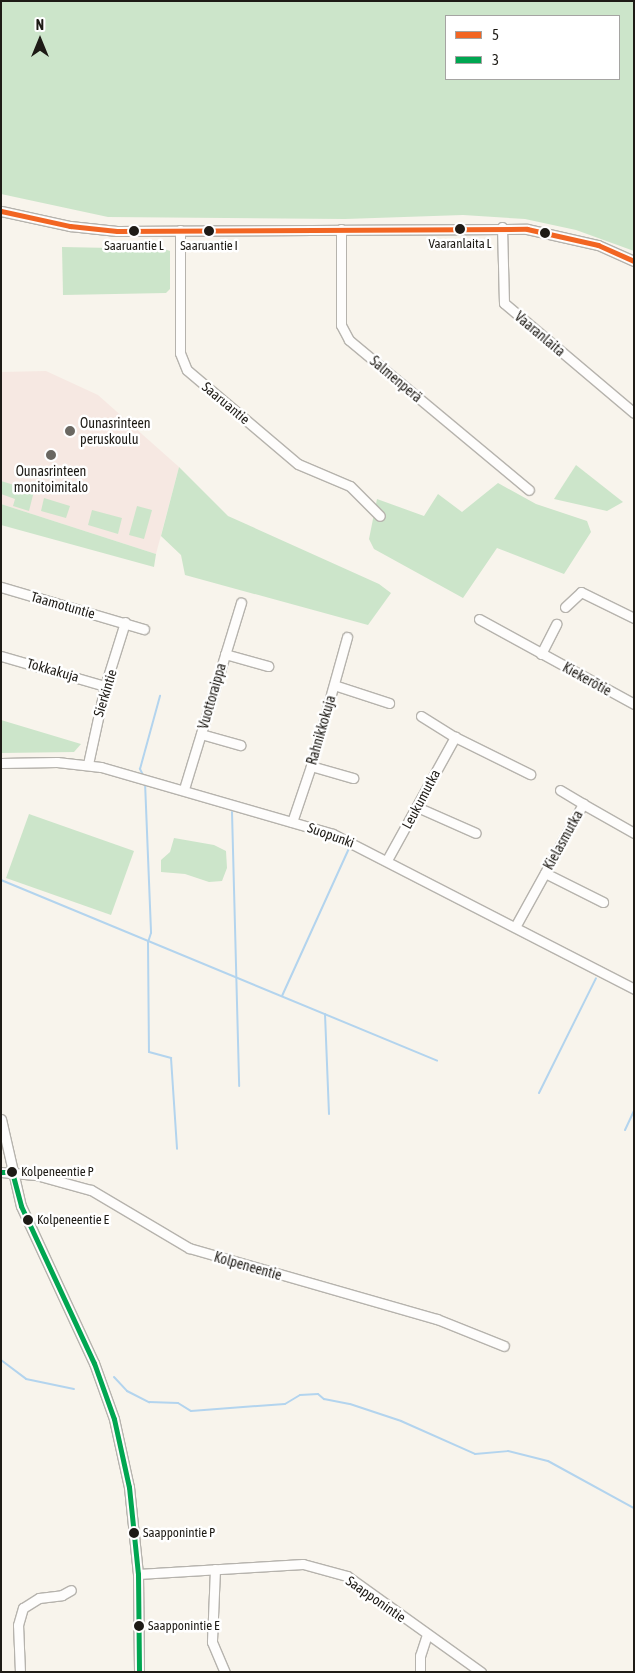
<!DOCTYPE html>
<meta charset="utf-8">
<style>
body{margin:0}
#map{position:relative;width:635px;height:1673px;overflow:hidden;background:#f8f4ec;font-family:"Asap Condensed",sans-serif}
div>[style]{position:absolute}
.education>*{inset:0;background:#f6e8e2}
.green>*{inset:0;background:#cce5ca}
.stream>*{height:2px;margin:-1px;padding:0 1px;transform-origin:1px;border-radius:1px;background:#b3d4ee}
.roads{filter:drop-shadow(1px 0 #b6b3ad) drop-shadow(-1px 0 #b6b3ad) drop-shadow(0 1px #b6b3ad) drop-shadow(0 -1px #b6b3ad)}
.minor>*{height:9px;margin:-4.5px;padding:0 4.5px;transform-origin:4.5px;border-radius:4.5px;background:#fefdfc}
.bus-1>*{height:5px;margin:-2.5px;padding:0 2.5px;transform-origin:2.5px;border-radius:2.5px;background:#f26522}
.bus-2>*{height:5px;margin:-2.5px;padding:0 2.5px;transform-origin:2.5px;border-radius:2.5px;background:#00a651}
.dots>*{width:14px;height:14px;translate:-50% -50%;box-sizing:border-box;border:2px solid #fff;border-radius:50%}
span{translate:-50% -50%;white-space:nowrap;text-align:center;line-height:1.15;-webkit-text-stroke:5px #fff;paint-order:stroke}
.bus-label{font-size:13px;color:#1e1b16}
.left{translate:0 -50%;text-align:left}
.street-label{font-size:14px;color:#1e1b16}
.poi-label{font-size:14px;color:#1e1b16}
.frame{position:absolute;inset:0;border:2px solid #1e1b16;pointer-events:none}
.legend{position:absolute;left:445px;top:15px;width:175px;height:65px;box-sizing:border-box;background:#fff;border:1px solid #a5a4a2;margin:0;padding:6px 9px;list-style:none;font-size:15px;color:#1e1b16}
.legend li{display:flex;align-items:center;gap:10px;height:25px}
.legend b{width:25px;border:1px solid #a5a4a2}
.north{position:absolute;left:15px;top:15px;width:50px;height:50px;-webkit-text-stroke:4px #fff;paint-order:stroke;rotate:0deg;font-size:14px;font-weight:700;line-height:20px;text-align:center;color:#1e1b16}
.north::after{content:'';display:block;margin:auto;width:18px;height:22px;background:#1e1b16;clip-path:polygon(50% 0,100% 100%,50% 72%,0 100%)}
</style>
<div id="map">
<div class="education">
<div style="clip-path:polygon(46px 371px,98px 395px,179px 467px,156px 554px,1px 504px,1px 372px)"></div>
</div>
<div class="green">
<div style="clip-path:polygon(evenodd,1px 1px,634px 1px,634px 251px,576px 230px,525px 219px,463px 215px,345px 219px,108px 217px,1px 194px,1px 1px,446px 16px,619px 16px,619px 79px,446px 79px,446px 16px)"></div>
<div style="clip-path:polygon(62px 247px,164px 249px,170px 251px,170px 289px,166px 293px,63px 295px)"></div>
<div style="clip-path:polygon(576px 465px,623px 502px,607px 511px,554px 499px)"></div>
<div style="clip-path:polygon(179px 467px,228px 516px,379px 584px,391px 593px,368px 625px,185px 575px,181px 555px,161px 536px)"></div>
<div style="clip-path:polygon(1px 481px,34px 491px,29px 511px,13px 506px,15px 499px,1px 494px)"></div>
<div style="clip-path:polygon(498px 483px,536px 504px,587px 521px,591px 532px,564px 574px,497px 548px,463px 598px,374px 549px,369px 539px,377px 499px,424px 516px,438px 494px,462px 512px)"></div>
<div style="clip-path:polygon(44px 498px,70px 506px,66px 518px,41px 511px)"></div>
<div style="clip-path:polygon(1px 504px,156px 554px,154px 567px,1px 525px)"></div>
<div style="clip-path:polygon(137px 506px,152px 510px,144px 539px,129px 535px)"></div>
<div style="clip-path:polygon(92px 510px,122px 518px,118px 534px,88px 525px)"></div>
<div style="clip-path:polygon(1px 720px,81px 744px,74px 752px,1px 753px)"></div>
<div style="clip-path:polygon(29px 814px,134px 851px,111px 915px,6px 878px)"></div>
<div style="clip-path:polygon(174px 838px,214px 845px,226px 851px,227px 868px,222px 881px,209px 882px,185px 874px,161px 872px,161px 860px,170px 852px)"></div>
</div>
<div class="stream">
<div style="left:143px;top:775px;width:7px;rotate:-117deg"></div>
<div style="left:140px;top:769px;width:76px;rotate:-74.7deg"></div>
<div style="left:145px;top:782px;width:151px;rotate:87.7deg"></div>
<div style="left:151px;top:933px;width:9px;rotate:108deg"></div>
<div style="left:148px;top:942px;width:110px;rotate:89.5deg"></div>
<div style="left:149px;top:1052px;width:23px;rotate:15deg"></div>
<div style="left:171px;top:1058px;width:91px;rotate:86.2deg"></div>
<div style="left:232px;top:812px;width:274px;rotate:88.5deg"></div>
<div style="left:1px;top:880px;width:472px;rotate:22.5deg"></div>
<div style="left:282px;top:996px;width:162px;rotate:-65.6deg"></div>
<div style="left:325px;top:1014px;width:100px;rotate:87.7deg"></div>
<div style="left:539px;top:1093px;width:128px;rotate:-63.6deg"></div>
<div style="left:625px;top:1130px;width:21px;rotate:-65deg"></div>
<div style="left:1px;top:1360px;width:31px;rotate:37deg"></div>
<div style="left:26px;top:1379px;width:49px;rotate:11.8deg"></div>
<div style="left:114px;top:1377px;width:19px;rotate:47deg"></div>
<div style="left:127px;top:1391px;width:25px;rotate:27deg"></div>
<div style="left:149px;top:1402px;width:29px;rotate:2deg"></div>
<div style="left:178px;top:1403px;width:15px;rotate:32deg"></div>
<div style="left:191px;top:1411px;width:94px;rotate:-4.3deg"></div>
<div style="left:285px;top:1404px;width:17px;rotate:-31deg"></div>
<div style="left:300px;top:1395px;width:18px;rotate:-3deg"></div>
<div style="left:318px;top:1394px;width:8px;rotate:40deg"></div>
<div style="left:324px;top:1399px;width:26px;rotate:11deg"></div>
<div style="left:350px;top:1404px;width:54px;rotate:18.4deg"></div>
<div style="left:401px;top:1421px;width:81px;rotate:24deg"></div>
<div style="left:475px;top:1454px;width:33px;rotate:-5deg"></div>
<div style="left:508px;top:1451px;width:41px;rotate:14deg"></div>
<div style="left:548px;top:1461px;width:98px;rotate:28.7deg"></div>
</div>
<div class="roads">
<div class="minor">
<div style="left:1px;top:211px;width:71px;rotate:12.3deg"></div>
<div style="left:70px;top:226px;width:47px;rotate:6.1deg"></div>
<div style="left:117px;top:231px;width:410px;rotate:-0.3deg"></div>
<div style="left:527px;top:229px;width:73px;rotate:12.7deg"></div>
<div style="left:598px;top:245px;width:39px;rotate:24deg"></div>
<div style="left:502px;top:227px;width:76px;rotate:88.5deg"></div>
<div style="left:504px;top:303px;width:170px;rotate:40.2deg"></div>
<div style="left:341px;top:229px;width:96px;rotate:90deg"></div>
<div style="left:341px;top:325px;width:17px;rotate:62deg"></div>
<div style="left:349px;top:340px;width:234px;rotate:39.8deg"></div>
<div style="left:180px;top:230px;width:123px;rotate:90deg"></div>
<div style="left:180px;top:353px;width:18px;rotate:68deg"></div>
<div style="left:187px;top:370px;width:145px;rotate:40.3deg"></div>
<div style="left:298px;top:464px;width:56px;rotate:22.9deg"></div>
<div style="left:350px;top:486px;width:42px;rotate:45deg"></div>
<div style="left:1px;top:587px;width:149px;rotate:16.4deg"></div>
<div style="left:565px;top:607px;width:22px;rotate:-43deg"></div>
<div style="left:581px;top:592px;width:59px;rotate:26.1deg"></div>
<div style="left:479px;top:619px;width:177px;rotate:28.7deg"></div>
<div style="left:225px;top:654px;width:45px;rotate:15.6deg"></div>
<div style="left:541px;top:654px;width:34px;rotate:-63deg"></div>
<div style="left:1px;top:656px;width:108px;rotate:16.1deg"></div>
<div style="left:334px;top:685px;width:58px;rotate:18.1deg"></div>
<div style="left:421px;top:716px;width:40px;rotate:32deg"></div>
<div style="left:455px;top:737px;width:84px;rotate:26.3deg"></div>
<div style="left:201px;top:734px;width:41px;rotate:15.8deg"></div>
<div style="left:1px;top:763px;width:56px;rotate:-1deg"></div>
<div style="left:57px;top:762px;width:44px;rotate:6.5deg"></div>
<div style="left:101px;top:767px;width:241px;rotate:16.1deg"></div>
<div style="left:333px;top:834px;width:339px;rotate:27.2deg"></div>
<div style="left:88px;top:764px;width:80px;rotate:-77.7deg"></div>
<div style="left:105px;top:686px;width:67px;rotate:-72.6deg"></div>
<div style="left:311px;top:766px;width:44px;rotate:15.9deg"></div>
<div style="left:184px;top:789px;width:195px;rotate:-73deg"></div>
<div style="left:560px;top:790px;width:27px;rotate:31deg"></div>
<div style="left:417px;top:807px;width:64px;rotate:23.8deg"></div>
<div style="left:292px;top:822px;width:59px;rotate:-71.3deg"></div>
<div style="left:311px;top:766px;width:134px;rotate:-74.4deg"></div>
<div style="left:387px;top:860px;width:141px;rotate:-61.1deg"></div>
<div style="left:545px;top:873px;width:65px;rotate:26.6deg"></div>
<div style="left:515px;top:927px;width:141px;rotate:-61.1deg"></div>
<div style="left:583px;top:804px;width:59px;rotate:29.6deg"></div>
<div style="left:1px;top:1119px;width:89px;rotate:77.1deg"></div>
<div style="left:21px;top:1206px;width:173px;rotate:65.1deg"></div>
<div style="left:94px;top:1363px;width:59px;rotate:70.3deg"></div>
<div style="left:114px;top:1419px;width:70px;rotate:77.6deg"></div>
<div style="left:129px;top:1487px;width:87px;rotate:84.1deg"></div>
<div style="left:138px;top:1574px;width:98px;rotate:89.4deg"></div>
<div style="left:1px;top:1172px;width:35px;rotate:5deg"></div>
<div style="left:36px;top:1175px;width:57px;rotate:15.3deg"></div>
<div style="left:91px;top:1190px;width:114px;rotate:30.6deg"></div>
<div style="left:189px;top:1248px;width:258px;rotate:16deg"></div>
<div style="left:437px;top:1319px;width:72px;rotate:21.9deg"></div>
<div style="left:215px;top:1569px;width:73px;rotate:92.4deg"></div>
<div style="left:212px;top:1642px;width:33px;rotate:67deg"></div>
<div style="left:138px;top:1574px;width:165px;rotate:-3.5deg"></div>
<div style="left:303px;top:1564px;width:46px;rotate:15.3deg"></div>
<div style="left:347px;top:1576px;width:165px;rotate:35.6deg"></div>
<div style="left:20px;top:1672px;width:47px;rotate:-92.4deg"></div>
<div style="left:18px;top:1625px;width:18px;rotate:-74deg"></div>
<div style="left:23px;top:1608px;width:19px;rotate:-32deg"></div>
<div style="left:39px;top:1598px;width:23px;rotate:-7deg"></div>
<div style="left:62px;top:1595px;width:10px;rotate:-29deg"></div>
<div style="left:420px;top:1672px;width:16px;rotate:-90deg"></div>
<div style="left:420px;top:1656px;width:23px;rotate:-72deg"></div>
</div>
</div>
<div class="bus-1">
<div style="left:1px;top:211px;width:71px;rotate:12.3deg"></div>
<div style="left:70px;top:226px;width:47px;rotate:6.1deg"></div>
<div style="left:117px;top:231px;width:410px;rotate:-0.3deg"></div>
<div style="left:527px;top:229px;width:73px;rotate:12.7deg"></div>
<div style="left:598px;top:245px;width:39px;rotate:24deg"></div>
</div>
<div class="bus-2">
<div style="left:1px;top:1172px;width:11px"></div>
<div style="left:12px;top:1172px;width:35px;rotate:75deg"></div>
<div style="left:21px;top:1206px;width:173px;rotate:65.1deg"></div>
<div style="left:94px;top:1363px;width:59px;rotate:70.3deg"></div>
<div style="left:114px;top:1419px;width:70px;rotate:77.6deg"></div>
<div style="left:129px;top:1487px;width:87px;rotate:84.1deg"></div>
<div style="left:138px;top:1574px;width:98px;rotate:89.4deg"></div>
</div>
<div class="dots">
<div style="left:460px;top:229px;background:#1e1b16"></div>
<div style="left:134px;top:231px;background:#1e1b16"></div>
<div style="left:209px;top:231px;background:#1e1b16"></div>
<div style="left:545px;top:233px;background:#1e1b16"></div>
<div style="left:70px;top:431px;background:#6a6761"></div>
<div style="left:51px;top:455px;background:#6a6761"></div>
<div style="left:12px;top:1172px;background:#1e1b16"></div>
<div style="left:28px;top:1220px;background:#1e1b16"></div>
<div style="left:134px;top:1533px;background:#1e1b16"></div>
<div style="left:139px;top:1626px;background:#1e1b16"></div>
</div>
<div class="bus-label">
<span style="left:460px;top:244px">Vaaranlaita L</span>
<span style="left:134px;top:246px">Saaruantie L</span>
<span style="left:209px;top:246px">Saaruantie I</span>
<span class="left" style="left:21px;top:1172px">Kolpeneentie P</span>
<span class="left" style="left:37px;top:1220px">Kolpeneentie E</span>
<span class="left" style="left:143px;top:1533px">Saapponintie P</span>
<span class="left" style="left:148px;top:1626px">Saapponintie E</span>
</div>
<div class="street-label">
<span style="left:540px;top:334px;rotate:40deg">Vaaranlaita</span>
<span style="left:396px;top:379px;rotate:40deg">Salmenperä</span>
<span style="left:226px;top:403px;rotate:40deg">Saaruantie</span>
<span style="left:63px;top:605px;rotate:16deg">Taamotuntie</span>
<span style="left:53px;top:670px;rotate:16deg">Tokkakuja</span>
<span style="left:587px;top:679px;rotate:29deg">Kiekerötie</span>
<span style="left:105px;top:693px;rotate:-73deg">Sierkintie</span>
<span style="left:212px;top:696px;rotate:-74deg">Vuottoraippa</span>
<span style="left:321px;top:730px;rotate:-74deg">Rahnikkokuja</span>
<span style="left:421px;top:799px;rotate:-62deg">Leukumutka</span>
<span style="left:331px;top:835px;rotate:20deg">Suopunki</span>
<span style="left:563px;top:840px;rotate:-61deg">Kielasmutka</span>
<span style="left:248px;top:1266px;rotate:16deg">Kolpeneentie</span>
<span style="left:376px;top:1599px;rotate:35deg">Saapponintie</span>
</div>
<div class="poi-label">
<span class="left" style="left:80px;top:431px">Ounasrinteen<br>peruskoulu</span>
<span style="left:51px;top:479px">Ounasrinteen<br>monitoimitalo</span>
</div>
<div class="frame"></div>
<ul class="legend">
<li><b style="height:6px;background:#f26522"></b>5</li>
<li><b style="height:6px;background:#00a651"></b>3</li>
</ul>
<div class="north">N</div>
</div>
